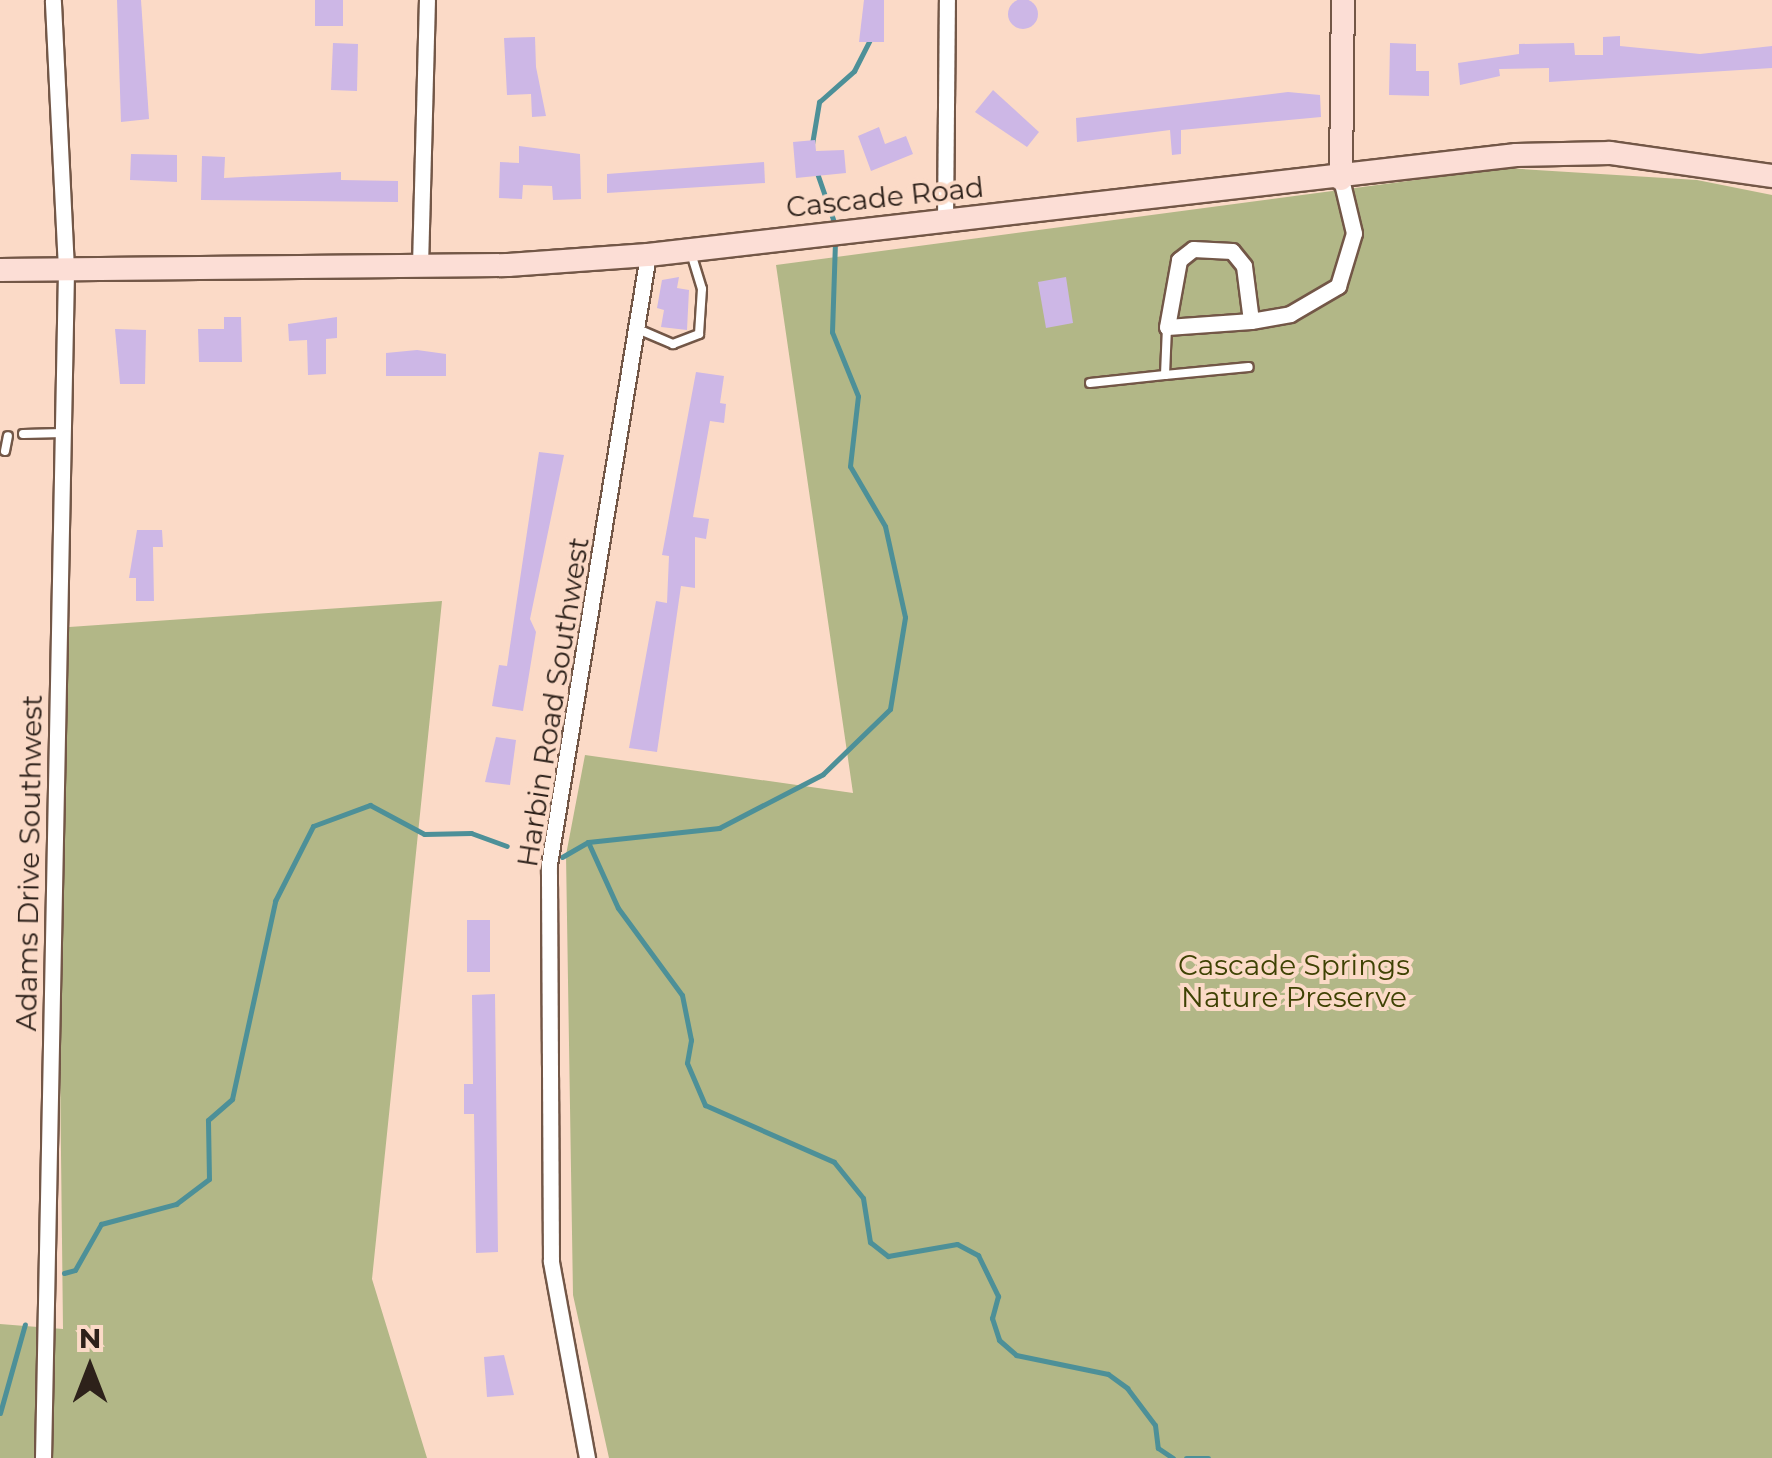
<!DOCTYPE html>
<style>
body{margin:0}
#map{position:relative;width:1772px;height:1458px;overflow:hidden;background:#fbdac7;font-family:Montserrat,sans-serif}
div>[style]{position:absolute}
.green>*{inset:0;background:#b2b787}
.stream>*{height:5px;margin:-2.5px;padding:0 2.5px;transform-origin:2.5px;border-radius:2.5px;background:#4d9098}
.building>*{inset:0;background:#cdb7e6}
.round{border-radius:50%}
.roads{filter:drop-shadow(2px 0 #735747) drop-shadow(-2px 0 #735747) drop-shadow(0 2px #735747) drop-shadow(0 -2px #735747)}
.lane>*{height:8px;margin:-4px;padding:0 4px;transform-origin:4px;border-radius:4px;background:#fff}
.street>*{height:15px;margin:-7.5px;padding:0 7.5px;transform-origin:7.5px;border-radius:7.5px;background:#fff}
.secondary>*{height:22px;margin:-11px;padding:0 11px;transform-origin:11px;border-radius:11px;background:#fcded6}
span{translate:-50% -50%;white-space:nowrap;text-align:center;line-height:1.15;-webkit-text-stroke:8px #fbdac7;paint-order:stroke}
.street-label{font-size:28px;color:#2d211a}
.park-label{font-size:28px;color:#3e4203}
.north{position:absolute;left:40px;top:1318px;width:100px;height:100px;-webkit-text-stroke:8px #fbdac7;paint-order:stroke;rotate:0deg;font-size:28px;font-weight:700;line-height:40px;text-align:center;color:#2d211a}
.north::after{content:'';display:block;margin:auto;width:35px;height:45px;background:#2d211a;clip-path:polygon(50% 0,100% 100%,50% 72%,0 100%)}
</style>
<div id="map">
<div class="green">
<div style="clip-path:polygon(1506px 168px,1697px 180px,1772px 195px,1772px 1458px,609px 1458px,573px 1295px,566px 855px,585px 755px,853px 793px,776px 265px)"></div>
<div style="clip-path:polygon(442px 601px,372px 1279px,427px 1458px,0 1458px,0 1324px,63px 1329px,55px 628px)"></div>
</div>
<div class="stream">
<div style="left:812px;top:144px;width:43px;rotate:-80.5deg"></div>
<div style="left:819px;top:102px;width:47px;rotate:-41.5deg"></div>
<div style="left:854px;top:71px;width:38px;rotate:-63deg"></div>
<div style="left:816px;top:170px;width:58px;rotate:70.9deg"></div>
<div style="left:588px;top:842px;width:72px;rotate:65.6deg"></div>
<div style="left:618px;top:908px;width:108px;rotate:53.7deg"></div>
<div style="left:682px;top:995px;width:46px;rotate:78.7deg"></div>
<div style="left:691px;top:1040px;width:23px;rotate:100deg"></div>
<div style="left:687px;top:1063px;width:46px;rotate:66.8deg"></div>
<div style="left:705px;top:1105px;width:141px;rotate:23.8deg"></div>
<div style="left:834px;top:1162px;width:46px;rotate:51.1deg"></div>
<div style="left:863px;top:1198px;width:45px;rotate:81deg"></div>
<div style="left:870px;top:1242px;width:23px;rotate:38deg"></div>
<div style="left:888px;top:1256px;width:70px;rotate:-9.9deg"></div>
<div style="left:957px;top:1244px;width:24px;rotate:28deg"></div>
<div style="left:978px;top:1255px;width:46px;rotate:64deg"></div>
<div style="left:998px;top:1296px;width:23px;rotate:105deg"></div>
<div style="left:992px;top:1318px;width:23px;rotate:72deg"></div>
<div style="left:999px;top:1340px;width:23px;rotate:41deg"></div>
<div style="left:1016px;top:1355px;width:94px;rotate:11.7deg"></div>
<div style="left:1108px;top:1374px;width:24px;rotate:36deg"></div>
<div style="left:1127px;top:1388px;width:46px;rotate:52.9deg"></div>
<div style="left:1155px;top:1425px;width:23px;rotate:83deg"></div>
<div style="left:1158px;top:1448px;width:18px;rotate:34deg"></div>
<div style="left:562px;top:857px;width:30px;rotate:-30deg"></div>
<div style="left:588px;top:842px;width:132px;rotate:-6.1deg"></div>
<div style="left:719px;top:828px;width:117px;rotate:-27.4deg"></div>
<div style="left:823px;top:774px;width:93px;rotate:-44.1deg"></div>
<div style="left:890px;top:709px;width:93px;rotate:-80.7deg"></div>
<div style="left:905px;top:617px;width:93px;rotate:-102.4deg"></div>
<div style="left:885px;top:526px;width:69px;rotate:-120.3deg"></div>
<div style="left:850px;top:466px;width:70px;rotate:-83.5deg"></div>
<div style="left:858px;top:396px;width:69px;rotate:-112.1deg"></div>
<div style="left:832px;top:332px;width:91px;rotate:-88.1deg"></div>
<div style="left:64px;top:1273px;width:11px;rotate:-15deg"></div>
<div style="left:75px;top:1270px;width:53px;rotate:-60.5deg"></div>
<div style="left:101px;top:1224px;width:78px;rotate:-14.9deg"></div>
<div style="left:176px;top:1204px;width:41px;rotate:-37.1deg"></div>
<div style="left:209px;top:1179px;width:59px;rotate:-91deg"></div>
<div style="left:208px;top:1120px;width:32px;rotate:-41deg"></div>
<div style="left:232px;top:1099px;width:203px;rotate:-77.7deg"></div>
<div style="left:275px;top:901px;width:84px;rotate:-63.1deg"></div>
<div style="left:313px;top:826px;width:61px;rotate:-20.2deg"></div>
<div style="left:370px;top:805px;width:61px;rotate:28.2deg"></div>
<div style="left:424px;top:834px;width:47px;rotate:-1.2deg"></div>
<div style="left:471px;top:833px;width:38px;rotate:20deg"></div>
<div style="left:0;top:1413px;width:92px;rotate:-74.3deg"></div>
<div style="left:1186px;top:1458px;width:22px"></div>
</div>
<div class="building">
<div class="round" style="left:1008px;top:-1px;width:30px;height:30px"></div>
<div style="clip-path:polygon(117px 0,141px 0,149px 119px,121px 122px)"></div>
<div style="clip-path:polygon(315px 0,343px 0,343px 26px,315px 26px)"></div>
<div style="clip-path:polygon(864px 0,884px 0,884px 42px,859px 42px)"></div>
<div style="clip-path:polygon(1620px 36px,1620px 46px,1700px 54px,1772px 46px,1772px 68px,1549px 82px,1549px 68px,1499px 69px,1500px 76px,1460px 85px,1458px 63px,1519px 54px,1519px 44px,1574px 43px,1575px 55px,1603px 55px,1603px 37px)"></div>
<div style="clip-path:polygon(535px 37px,536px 67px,546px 116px,532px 117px,531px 94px,507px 95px,504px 38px)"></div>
<div style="clip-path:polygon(333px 43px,358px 44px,357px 91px,331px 90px)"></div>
<div style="clip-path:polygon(1390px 43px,1416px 44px,1416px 71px,1429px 71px,1429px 96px,1389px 95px)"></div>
<div style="clip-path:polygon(993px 90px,1039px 132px,1027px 147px,975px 112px)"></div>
<div style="clip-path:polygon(1288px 92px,1320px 95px,1321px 117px,1181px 130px,1181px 154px,1172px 155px,1170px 130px,1077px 142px,1076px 118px)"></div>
<div style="clip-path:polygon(879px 127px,885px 144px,906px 136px,913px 154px,871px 171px,858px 136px)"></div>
<div style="clip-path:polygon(815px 140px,816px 151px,844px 150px,846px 173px,796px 178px,793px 142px)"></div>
<div style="clip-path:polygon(519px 146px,580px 154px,581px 199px,553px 200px,552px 186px,523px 185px,522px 199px,499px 198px,500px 162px,519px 163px)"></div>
<div style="clip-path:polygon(131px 154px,177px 155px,177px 182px,130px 180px)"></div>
<div style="clip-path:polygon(202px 156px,225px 157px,224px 178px,341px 172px,341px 180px,398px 181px,398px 202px,201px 200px)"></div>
<div style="clip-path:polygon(764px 162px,765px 183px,607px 193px,607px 174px)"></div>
<div style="clip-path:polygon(679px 277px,677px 288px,689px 290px,687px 330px,661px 327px,664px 310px,657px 308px,662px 280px)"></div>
<div style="clip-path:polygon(1066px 277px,1073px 323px,1046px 328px,1038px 282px)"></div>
<div style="clip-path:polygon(224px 317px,241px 317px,242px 362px,199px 362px,198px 329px,224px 329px)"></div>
<div style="clip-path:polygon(337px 317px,337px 338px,326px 339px,326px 374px,308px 375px,307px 340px,289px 341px,288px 324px)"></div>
<div style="clip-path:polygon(115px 329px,146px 330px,145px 384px,120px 384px)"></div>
<div style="clip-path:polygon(417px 350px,446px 354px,446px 376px,386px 376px,386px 353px)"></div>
<div style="clip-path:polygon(696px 372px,724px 376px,720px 403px,726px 404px,724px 423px,710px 421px,693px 517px,709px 519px,706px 539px,695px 537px,695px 588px,681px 586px,657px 752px,629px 748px,656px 601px,667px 603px,669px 556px,662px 555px)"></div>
<div style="clip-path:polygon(539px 452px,564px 455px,530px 619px,536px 632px,523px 711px,492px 706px,499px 665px,507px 666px)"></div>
<div style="clip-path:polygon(137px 530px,162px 530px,163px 547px,153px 547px,154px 601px,136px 601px,136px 578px,129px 578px)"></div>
<div style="clip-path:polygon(496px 737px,516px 740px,510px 785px,485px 782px)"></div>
<div style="clip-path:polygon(467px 920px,490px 920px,490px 972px,467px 972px)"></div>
<div style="clip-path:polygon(495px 994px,498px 1252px,476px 1253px,474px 1114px,464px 1114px,464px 1084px,473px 1084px,472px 995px)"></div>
<div style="clip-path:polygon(504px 1355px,514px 1395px,487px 1397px,484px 1357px)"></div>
</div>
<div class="roads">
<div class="lane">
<div style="left:1167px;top:327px;width:48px;rotate:92.4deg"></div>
<div style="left:1165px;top:375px;width:84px;rotate:-5.4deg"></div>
<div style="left:640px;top:330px;width:36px;rotate:23deg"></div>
<div style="left:673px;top:344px;width:28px;rotate:-21deg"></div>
<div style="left:699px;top:334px;width:45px;rotate:-86.2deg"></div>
<div style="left:702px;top:289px;width:37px;rotate:-107deg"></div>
<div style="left:1090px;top:383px;width:75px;rotate:-6.1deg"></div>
<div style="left:23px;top:434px;width:40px;rotate:-1.4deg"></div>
<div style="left:5px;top:451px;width:15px;rotate:-79deg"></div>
</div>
<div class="street">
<div style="left:945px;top:221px;width:221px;rotate:-89.5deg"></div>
<div style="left:1193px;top:249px;width:39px;rotate:3deg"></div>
<div style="left:1232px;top:251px;width:19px;rotate:51deg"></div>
<div style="left:1244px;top:266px;width:55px;rotate:82.7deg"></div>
<div style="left:1251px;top:321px;width:84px;rotate:175.9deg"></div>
<div style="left:1167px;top:327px;width:68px;rotate:-79.8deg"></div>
<div style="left:1179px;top:260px;width:18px;rotate:-38deg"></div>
<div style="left:420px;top:266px;width:266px;rotate:-88.5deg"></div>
<div style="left:1251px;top:321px;width:40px;rotate:-10deg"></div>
<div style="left:1290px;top:314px;width:56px;rotate:-30.3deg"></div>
<div style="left:1338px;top:286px;width:55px;rotate:-73.2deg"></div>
<div style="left:1354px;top:233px;width:56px;rotate:-103.5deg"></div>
<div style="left:43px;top:1458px;width:1189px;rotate:-88.89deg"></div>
<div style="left:66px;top:269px;width:269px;rotate:-92.8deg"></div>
<div style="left:587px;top:1458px;width:200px;rotate:-100.4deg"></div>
<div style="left:551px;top:1261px;width:397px;rotate:-90.3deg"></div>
<div style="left:549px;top:864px;width:617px;rotate:-80.77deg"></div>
</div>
<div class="secondary">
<div style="left:1341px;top:179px;width:179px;rotate:-89.4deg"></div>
<div style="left:0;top:270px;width:508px;rotate:-0.56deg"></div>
<div style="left:508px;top:265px;width:140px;rotate:-4.1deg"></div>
<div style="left:648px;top:255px;width:874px;rotate:-6.57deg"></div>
<div style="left:1516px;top:155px;width:94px;rotate:-1.2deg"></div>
<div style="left:1610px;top:153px;width:164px;rotate:8.1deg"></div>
</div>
</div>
<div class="street-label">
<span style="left:885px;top:197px;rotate:-6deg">Cascade Road</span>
<span style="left:553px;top:702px;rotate:-81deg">Harbin Road Southwest</span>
<span style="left:29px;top:863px;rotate:-89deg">Adams Drive Southwest</span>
</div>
<div class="park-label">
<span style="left:1294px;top:981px">Cascade Springs<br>Nature Preserve</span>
</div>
<div class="north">N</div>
</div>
